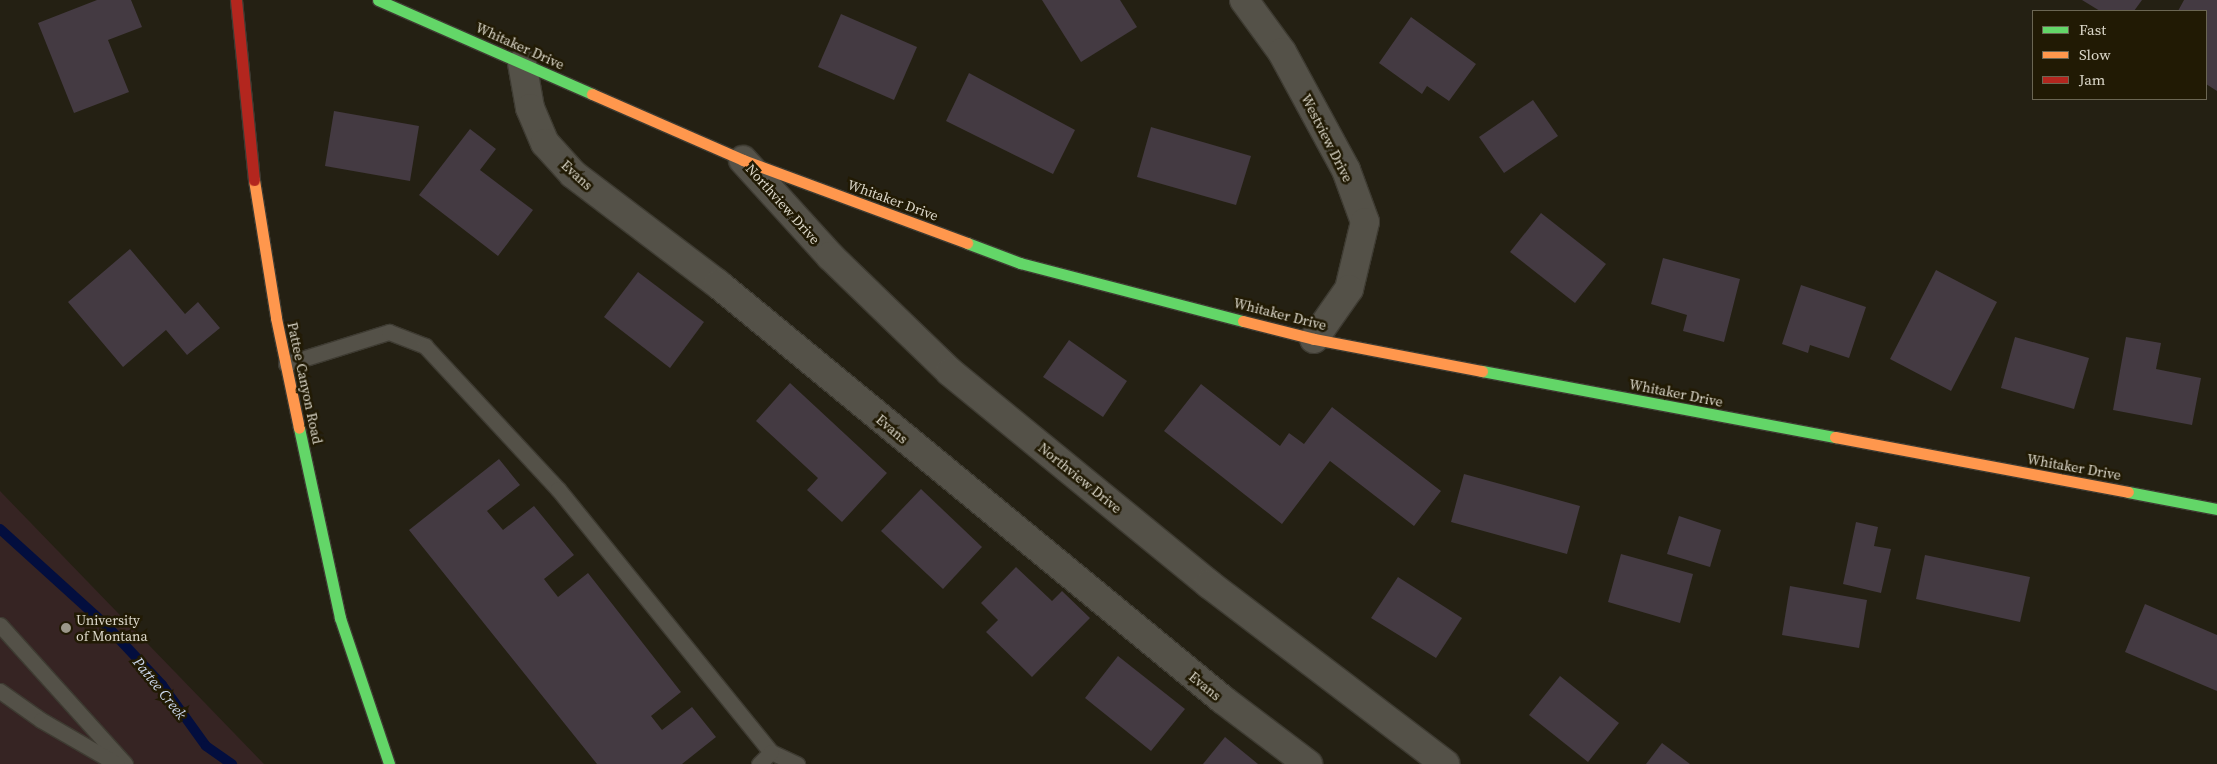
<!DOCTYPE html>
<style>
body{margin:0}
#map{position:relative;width:2217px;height:764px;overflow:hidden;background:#242013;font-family:"Source Serif 4",serif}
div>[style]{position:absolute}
.education>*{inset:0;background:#362423}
.stream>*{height:10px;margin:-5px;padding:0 5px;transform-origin:5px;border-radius:5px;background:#030e3e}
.building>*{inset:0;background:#443a42}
.roads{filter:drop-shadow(1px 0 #3e3b32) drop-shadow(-1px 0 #3e3b32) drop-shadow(0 1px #3e3b32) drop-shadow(0 -1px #3e3b32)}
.lane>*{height:15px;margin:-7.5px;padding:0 7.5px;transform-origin:7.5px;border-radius:7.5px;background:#545148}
.street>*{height:28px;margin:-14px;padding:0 14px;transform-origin:14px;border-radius:14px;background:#545148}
.fast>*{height:11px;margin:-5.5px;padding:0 5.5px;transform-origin:5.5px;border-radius:5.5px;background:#63d668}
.slow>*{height:11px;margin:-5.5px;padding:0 5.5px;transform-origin:5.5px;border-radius:5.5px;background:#ff974d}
.jam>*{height:11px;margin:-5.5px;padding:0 5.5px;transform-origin:5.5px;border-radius:5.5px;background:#b3261e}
.dots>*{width:14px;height:14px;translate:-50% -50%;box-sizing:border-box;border:2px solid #211a04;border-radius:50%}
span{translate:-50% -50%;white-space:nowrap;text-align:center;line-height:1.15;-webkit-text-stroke:5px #211a04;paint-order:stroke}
.street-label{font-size:14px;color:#dbd7c9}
.poi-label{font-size:14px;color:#dbd7c9}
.left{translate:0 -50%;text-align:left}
.water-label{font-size:15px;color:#cad6eb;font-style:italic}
.legend{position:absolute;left:2032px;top:10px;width:175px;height:90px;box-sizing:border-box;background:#211a04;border:1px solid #6b6653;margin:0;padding:6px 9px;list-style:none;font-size:15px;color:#dbd7c9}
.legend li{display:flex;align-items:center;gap:10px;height:25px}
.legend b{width:25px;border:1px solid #6b6653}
</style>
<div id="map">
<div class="education">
<div style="clip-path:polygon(0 491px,264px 764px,0 764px)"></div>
</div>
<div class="stream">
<div style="left:0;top:529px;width:144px;rotate:42.2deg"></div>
<div style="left:107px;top:626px;width:81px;rotate:47deg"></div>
<div style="left:162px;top:685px;width:75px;rotate:54.2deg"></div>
<div style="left:206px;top:746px;width:32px;rotate:35deg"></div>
</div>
<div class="building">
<div style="clip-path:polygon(97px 0,131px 0,142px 27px,108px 40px,129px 92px,74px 113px,38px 23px)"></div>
<div style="clip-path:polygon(1042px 0,1120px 0,1137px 27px,1081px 62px)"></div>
<div style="clip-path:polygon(2082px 0,2142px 0,2134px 11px,2100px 11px)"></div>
<div style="clip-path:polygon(2184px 0,2217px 0,2217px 91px,2206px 84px,2206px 11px,2178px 11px)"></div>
<div style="clip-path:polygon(841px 14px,917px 47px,894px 100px,818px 67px)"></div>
<div style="clip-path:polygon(1411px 17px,1476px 64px,1449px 101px,1427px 86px,1422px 94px,1379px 63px)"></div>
<div style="clip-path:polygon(969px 73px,1075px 130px,1053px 174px,946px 121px)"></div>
<div style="clip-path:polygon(1533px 100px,1558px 136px,1504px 173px,1479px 137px)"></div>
<div style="clip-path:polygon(334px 111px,419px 126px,410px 181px,325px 166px)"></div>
<div style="clip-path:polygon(1151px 127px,1251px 156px,1236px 205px,1137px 177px)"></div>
<div style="clip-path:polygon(470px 129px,496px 149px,480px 170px,533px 210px,498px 256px,419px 195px)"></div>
<div style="clip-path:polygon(1541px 213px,1606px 264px,1575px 303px,1510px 252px)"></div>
<div style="clip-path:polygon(130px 249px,185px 314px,198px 302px,220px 328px,187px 355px,166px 330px,123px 367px,68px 302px)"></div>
<div style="clip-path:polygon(1663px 258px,1740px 279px,1724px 342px,1683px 331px,1687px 315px,1651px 304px)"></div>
<div style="clip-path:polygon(1936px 270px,1997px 302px,1951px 391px,1890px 359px)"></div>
<div style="clip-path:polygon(638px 272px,704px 322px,670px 368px,604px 317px)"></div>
<div style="clip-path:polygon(1801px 285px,1866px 307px,1849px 358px,1810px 345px,1808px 353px,1782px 344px)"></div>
<div style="clip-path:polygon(2015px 337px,2089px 358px,2074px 409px,2001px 388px)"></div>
<div style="clip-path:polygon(2126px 337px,2161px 343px,2156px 369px,2201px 378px,2192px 425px,2113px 410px)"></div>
<div style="clip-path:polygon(1069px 340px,1127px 381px,1103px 417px,1043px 377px)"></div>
<div style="clip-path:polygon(790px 383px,887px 473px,842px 522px,807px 490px,818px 478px,756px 421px)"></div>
<div style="clip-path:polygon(1201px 384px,1280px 446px,1289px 433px,1304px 444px,1332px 407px,1441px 491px,1414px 526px,1330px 461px,1282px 524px,1164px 431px)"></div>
<div style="clip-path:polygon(499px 459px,520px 485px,487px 511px,503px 530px,534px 506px,574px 555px,544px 579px,558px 597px,588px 573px,681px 692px,651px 716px,662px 730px,692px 707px,716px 737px,682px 764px,597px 764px,409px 530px)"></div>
<div style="clip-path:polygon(1464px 474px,1580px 506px,1567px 554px,1451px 522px)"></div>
<div style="clip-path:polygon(921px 489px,982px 547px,943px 589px,881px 531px)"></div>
<div style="clip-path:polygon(1679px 516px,1721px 530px,1710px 567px,1667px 554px)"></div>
<div style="clip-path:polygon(1856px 522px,1878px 527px,1874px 546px,1891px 549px,1881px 593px,1843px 584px)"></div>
<div style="clip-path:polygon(1621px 554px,1693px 574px,1680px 623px,1608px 602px)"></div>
<div style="clip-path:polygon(1925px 555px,2030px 577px,2020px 622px,1916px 599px)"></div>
<div style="clip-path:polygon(1016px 567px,1052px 601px,1062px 591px,1090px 618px,1032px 677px,986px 632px,998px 620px,981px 603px)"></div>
<div style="clip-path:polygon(1398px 577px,1462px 618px,1436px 658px,1371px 618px)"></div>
<div style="clip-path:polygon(1790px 586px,1867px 600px,1859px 648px,1782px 635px)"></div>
<div style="clip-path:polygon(2145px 604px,2217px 635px,2217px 691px,2125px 652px)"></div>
<div style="clip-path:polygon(1118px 656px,1185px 709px,1151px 751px,1085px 698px)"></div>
<div style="clip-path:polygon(1560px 676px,1619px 723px,1588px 762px,1529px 715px)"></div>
<div style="clip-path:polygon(1225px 737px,1258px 764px,1203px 764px)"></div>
<div style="clip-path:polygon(1662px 743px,1690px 764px,1646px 764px)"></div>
</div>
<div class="roads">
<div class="lane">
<div style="left:286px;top:364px;width:108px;rotate:-17.3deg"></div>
<div style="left:389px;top:332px;width:39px;rotate:21deg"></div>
<div style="left:425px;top:346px;width:195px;rotate:47.1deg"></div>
<div style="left:558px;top:489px;width:338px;rotate:51deg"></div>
<div style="left:771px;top:752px;width:29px;rotate:25deg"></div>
<div style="left:0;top:625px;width:187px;rotate:48deg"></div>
<div style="left:0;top:691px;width:50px;rotate:35.3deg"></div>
<div style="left:41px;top:720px;width:88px;rotate:30.1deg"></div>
<div style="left:759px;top:764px;width:17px;rotate:-45deg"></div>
</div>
<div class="street">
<div style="left:1244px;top:0;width:64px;rotate:53.8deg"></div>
<div style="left:1282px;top:52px;width:134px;rotate:61.5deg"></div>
<div style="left:1346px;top:170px;width:55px;rotate:69.9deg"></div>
<div style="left:1365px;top:222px;width:69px;rotate:103.4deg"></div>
<div style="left:1349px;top:289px;width:61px;rotate:125deg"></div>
<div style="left:522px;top:63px;width:46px;rotate:79.9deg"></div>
<div style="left:530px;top:108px;width:38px;rotate:67deg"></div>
<div style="left:545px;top:143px;width:42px;rotate:47.9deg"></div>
<div style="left:573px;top:174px;width:182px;rotate:37.2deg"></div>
<div style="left:718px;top:284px;width:653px;rotate:39.47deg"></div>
<div style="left:1222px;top:699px;width:108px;rotate:37.1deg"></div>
<div style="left:743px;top:160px;width:130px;rotate:47.8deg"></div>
<div style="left:830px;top:256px;width:167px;rotate:44deg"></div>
<div style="left:950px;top:372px;width:335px;rotate:39.3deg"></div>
<div style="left:1209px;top:584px;width:297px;rotate:37.3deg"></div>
</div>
<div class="fast">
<div style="left:378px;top:0;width:234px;rotate:23.7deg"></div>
<div style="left:967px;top:243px;width:57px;rotate:20.7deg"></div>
<div style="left:1020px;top:263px;width:230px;rotate:14.6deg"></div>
<div style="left:1482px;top:371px;width:359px;rotate:10.6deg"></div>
<div style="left:299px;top:428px;width:194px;rotate:77.8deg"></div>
<div style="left:340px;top:618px;width:154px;rotate:71.4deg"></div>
<div style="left:2128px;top:492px;width:91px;rotate:10.8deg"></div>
</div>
<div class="slow">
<div style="left:592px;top:94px;width:165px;rotate:23.6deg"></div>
<div style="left:743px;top:160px;width:239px;rotate:20.3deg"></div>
<div style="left:254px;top:180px;width:140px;rotate:80.9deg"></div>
<div style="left:276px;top:318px;width:112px;rotate:78.2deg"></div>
<div style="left:1243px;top:321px;width:73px;rotate:14.2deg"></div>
<div style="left:1314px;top:339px;width:171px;rotate:10.8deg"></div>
<div style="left:1835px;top:437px;width:298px;rotate:10.6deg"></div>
</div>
<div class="jam">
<div style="left:236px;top:0;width:181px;rotate:84.3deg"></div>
</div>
</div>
<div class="dots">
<div style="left:66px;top:628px;background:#9b9789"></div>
</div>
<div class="street-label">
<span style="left:520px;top:46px;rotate:24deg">Whitaker Drive</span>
<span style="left:1327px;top:138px;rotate:63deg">Westview Drive</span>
<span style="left:577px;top:175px;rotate:42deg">Evans</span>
<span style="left:893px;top:200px;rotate:20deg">Whitaker Drive</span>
<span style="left:783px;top:204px;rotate:48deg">Northview Drive</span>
<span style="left:1280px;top:314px;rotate:14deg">Whitaker Drive</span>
<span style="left:305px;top:383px;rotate:78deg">Pattee Canyon Road</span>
<span style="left:1676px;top:393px;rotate:11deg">Whitaker Drive</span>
<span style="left:892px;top:429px;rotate:40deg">Evans</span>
<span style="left:2074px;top:467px;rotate:10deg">Whitaker Drive</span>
<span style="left:1080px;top:478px;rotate:39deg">Northview Drive</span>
<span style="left:1205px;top:686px;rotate:39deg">Evans</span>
</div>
<div class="poi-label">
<span class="left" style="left:76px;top:628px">University<br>of Montana</span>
</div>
<div class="water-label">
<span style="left:160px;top:688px;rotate:51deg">Pattee Creek</span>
</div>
<ul class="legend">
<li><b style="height:6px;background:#63d668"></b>Fast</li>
<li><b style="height:6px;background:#ff974d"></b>Slow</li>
<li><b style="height:6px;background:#b3261e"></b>Jam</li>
</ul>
</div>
